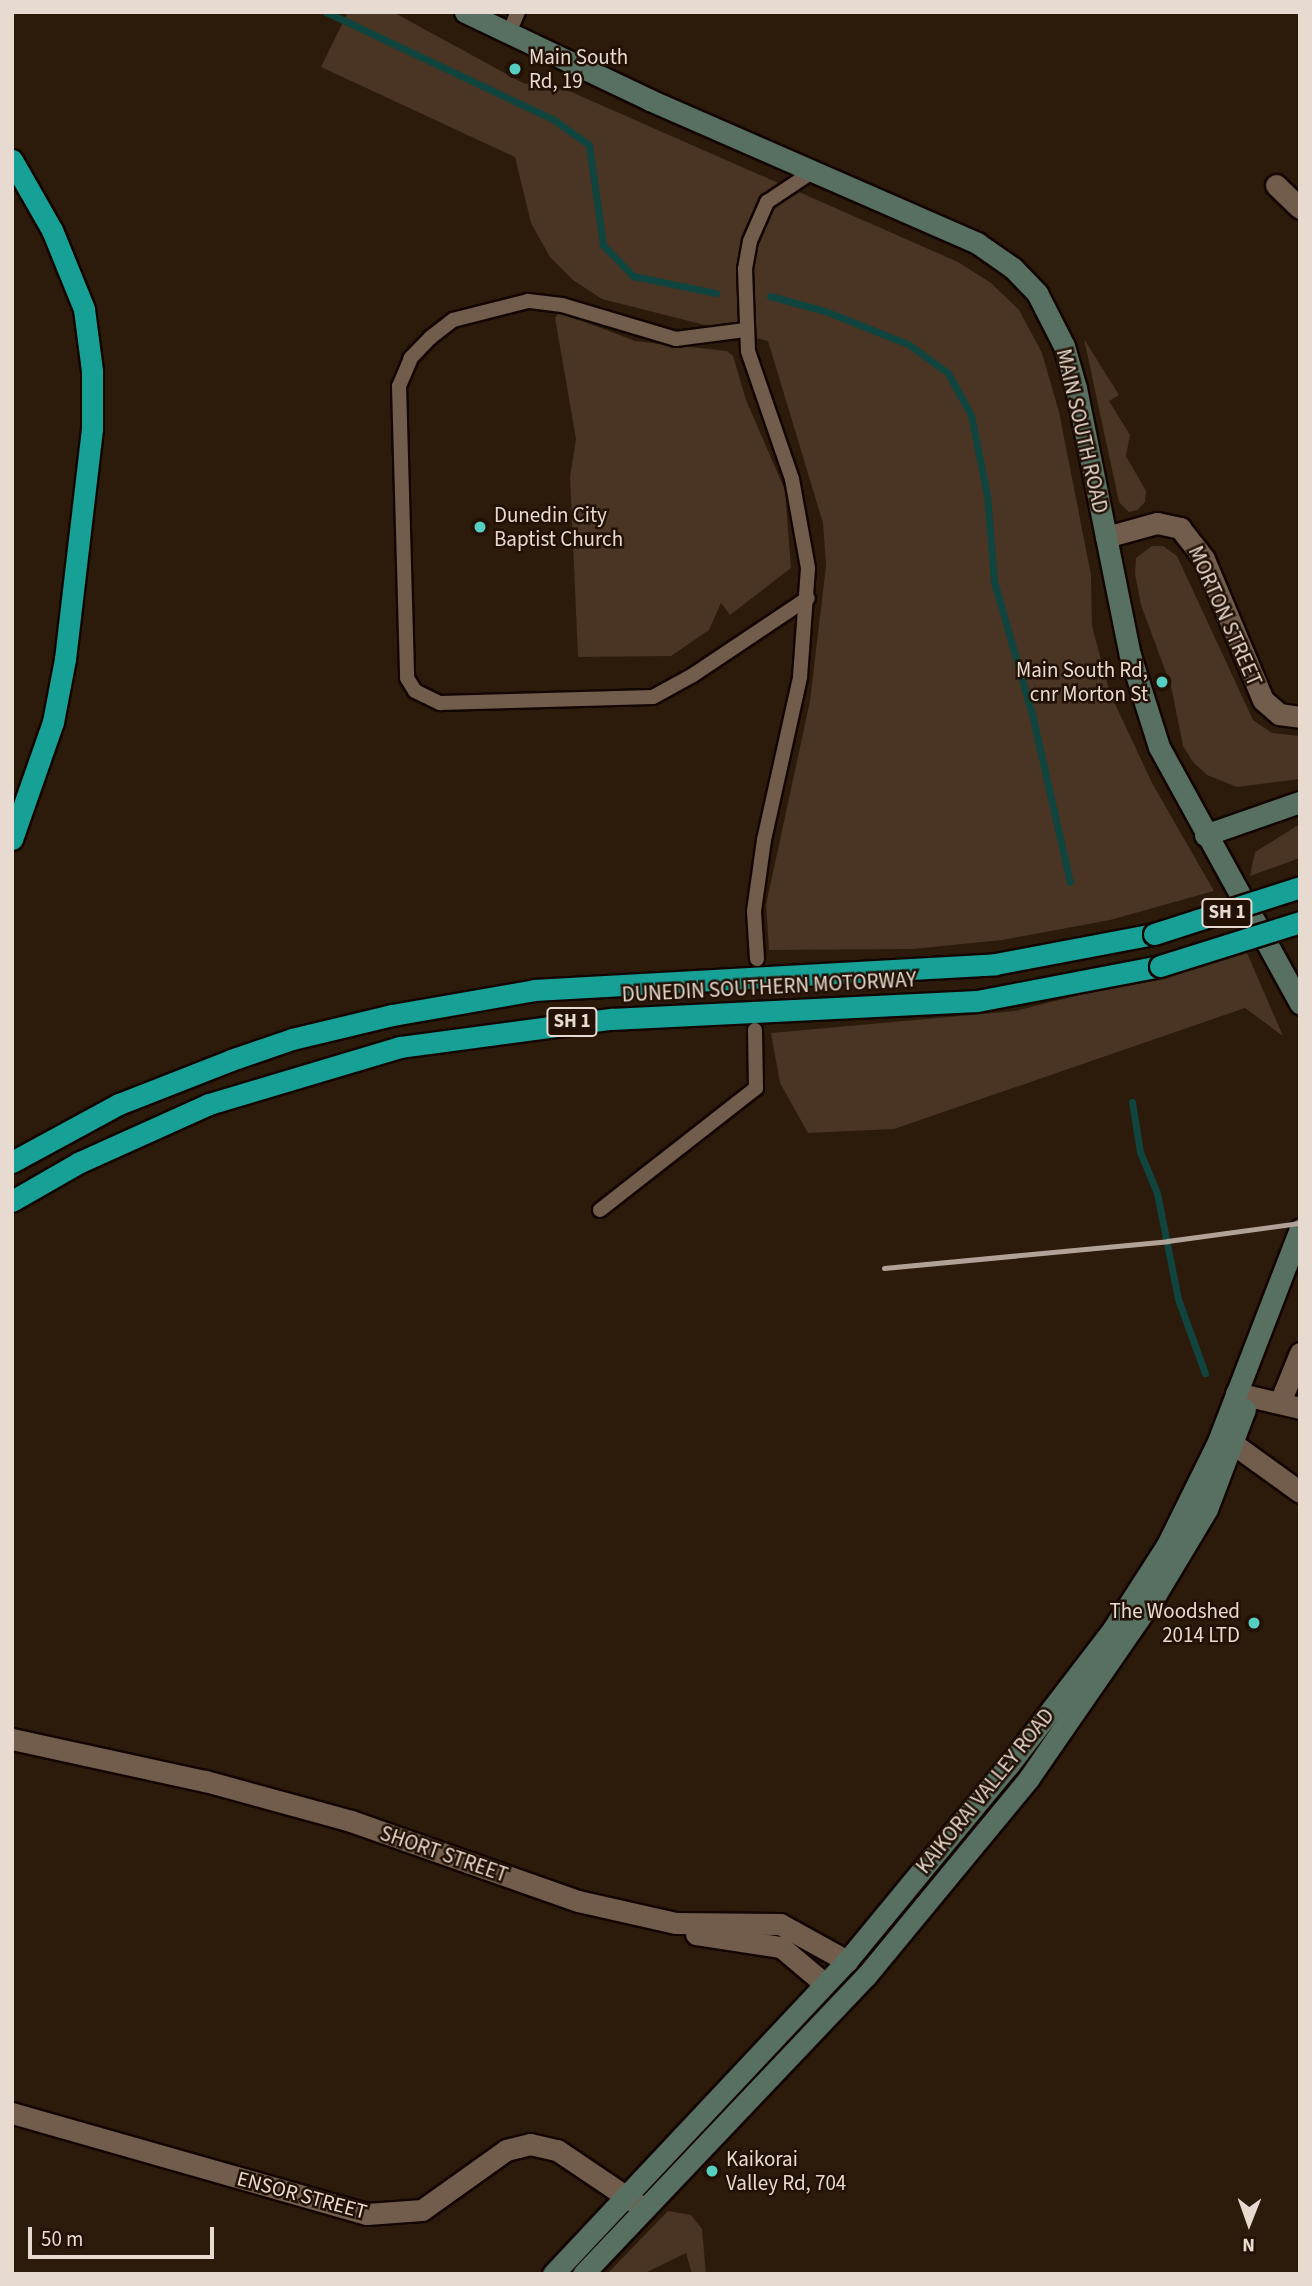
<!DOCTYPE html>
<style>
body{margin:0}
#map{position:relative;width:1312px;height:2286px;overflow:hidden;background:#2c1a0b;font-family:"Source Sans 3",sans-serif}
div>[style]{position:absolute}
.green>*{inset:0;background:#4a3423}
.stream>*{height:7px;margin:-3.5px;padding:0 3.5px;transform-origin:3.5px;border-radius:3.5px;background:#0f443f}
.roads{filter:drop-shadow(2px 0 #130500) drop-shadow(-2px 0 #130500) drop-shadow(0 2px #130500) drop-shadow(0 -2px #130500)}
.lane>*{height:14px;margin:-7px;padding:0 7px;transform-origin:7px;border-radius:7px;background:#725c4c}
.street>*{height:21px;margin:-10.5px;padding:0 10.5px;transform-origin:10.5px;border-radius:10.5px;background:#725c4c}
.secondary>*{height:21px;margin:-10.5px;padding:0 10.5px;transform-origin:10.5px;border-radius:10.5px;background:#577062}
.highway>*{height:21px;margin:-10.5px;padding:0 10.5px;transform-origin:10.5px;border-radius:10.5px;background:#17a096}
.rail>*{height:5px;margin:-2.5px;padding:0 2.5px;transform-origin:2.5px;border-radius:2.5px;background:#b0a297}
.bridges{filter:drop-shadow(2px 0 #130500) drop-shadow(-2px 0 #130500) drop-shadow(0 2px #130500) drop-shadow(0 -2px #130500)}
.highway-bridge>*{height:21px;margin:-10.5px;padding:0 10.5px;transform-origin:10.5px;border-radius:10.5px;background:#17a096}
.dots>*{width:19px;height:19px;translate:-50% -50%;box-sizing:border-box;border:4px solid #221104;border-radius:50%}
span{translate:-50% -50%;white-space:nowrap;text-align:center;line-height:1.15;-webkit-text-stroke:5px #221104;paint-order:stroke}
.shield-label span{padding:2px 5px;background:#221104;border:2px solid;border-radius:5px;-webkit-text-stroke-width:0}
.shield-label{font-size:19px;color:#e7dbd1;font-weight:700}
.poi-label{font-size:21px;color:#e7dbd1}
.left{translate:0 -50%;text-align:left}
.right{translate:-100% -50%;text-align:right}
.street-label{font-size:21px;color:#e7dbd1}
.frame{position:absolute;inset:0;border:14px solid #e7dbd1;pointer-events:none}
.north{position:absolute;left:1214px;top:2188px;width:70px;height:70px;-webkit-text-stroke:5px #221104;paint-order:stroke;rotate:181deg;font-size:19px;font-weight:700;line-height:28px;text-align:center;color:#e7dbd1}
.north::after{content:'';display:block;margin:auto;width:24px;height:32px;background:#e7dbd1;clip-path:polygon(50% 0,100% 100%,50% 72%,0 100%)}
.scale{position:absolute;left:28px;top:2227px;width:186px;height:32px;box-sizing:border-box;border:4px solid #e7dbd1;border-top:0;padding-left:9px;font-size:21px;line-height:24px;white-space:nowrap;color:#e7dbd1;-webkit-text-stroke:5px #221104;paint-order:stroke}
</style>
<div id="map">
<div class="green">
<div style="clip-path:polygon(348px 12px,393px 12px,523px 83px,569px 91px,958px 262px,991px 283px,1019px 310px,1042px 353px,1059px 412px,1091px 575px,1092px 626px,1110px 693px,1152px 783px,1214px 891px,1110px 920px,1002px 940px,913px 949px,769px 950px,766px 905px,810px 701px,826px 566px,823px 523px,768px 341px,602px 299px,573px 280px,550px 257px,531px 223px,515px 157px,321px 67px)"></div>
<div style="clip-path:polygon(559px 312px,635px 341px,727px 351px,733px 356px,746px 400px,785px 490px,791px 568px,730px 615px,721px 603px,709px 630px,671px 656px,578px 657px,570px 477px,576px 439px,555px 318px)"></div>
<div style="clip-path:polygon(1084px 339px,1119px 395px,1109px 401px,1130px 435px,1126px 456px,1146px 491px,1145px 502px,1137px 510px,1129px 512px,1119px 502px)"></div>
<div style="clip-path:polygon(1152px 546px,1163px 546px,1177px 556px,1253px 720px,1272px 733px,1300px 736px,1300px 779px,1237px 787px,1207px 775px,1193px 762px,1183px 746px,1171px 686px,1141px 605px,1135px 574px,1136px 558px)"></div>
<div style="clip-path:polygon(1300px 824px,1300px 858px,1250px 876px,1255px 852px)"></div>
<div style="clip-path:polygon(1247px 953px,1283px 1036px,1245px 1008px,894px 1129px,808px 1133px,780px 1083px,771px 1033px,1015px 1011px)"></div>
<div style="clip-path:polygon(668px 2211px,691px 2215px,702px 2229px,706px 2274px,692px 2274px,686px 2253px,643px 2274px,607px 2274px)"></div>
</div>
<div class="stream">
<div style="left:326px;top:12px;width:252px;rotate:25.3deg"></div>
<div style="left:554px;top:120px;width:43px;rotate:35.5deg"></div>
<div style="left:589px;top:145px;width:101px;rotate:82deg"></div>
<div style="left:603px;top:245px;width:43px;rotate:45.9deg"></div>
<div style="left:633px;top:276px;width:85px;rotate:11.6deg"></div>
<div style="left:770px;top:296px;width:57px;rotate:15.3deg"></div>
<div style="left:825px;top:311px;width:89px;rotate:21.7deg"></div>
<div style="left:908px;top:344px;width:49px;rotate:35.9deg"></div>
<div style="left:948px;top:373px;width:48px;rotate:61.3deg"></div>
<div style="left:971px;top:415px;width:82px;rotate:78.7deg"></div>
<div style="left:987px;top:495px;width:86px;rotate:85.3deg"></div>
<div style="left:994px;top:581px;width:138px;rotate:74.1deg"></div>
<div style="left:1032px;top:714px;width:172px;rotate:77.3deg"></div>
<div style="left:1132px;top:1102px;width:51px;rotate:80.9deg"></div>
<div style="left:1140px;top:1152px;width:44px;rotate:67.5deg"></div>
<div style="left:1157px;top:1193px;width:108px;rotate:78.8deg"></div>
<div style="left:1178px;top:1299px;width:79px;rotate:70deg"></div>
</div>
<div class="roads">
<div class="lane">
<div style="left:509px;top:33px;width:23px;rotate:-67deg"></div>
<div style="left:745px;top:330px;width:70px;rotate:172.6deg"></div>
<div style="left:676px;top:339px;width:119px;rotate:-163.4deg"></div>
<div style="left:562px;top:305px;width:34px;rotate:-173deg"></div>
<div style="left:528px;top:301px;width:77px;rotate:165.8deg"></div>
<div style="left:453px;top:320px;width:29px;rotate:142deg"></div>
<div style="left:430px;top:338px;width:28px;rotate:134deg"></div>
<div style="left:411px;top:358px;width:30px;rotate:113deg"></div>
<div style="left:399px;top:386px;width:292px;rotate:88.4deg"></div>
<div style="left:407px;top:678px;width:15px;rotate:58deg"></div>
<div style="left:415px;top:691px;width:28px;rotate:26deg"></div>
<div style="left:440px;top:703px;width:213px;rotate:-1.6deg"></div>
<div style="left:653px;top:697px;width:46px;rotate:-28.8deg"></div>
<div style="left:693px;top:675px;width:138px;rotate:-33.8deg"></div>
<div style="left:757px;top:959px;width:48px;rotate:-93.6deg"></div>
<div style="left:754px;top:911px;width:72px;rotate:-82deg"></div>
<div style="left:764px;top:840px;width:167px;rotate:-77.5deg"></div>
<div style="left:800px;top:677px;width:109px;rotate:-85.8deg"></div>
<div style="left:808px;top:568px;width:90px;rotate:-100.2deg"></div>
<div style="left:792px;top:479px;width:135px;rotate:-109deg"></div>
<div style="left:748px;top:351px;width:82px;rotate:-92.1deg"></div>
<div style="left:745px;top:269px;width:28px;rotate:-80deg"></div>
<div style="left:750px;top:241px;width:43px;rotate:-66.4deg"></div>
<div style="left:767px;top:202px;width:54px;rotate:-33.7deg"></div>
<div style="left:600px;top:1210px;width:198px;rotate:-38deg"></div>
<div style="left:756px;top:1088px;width:58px;rotate:-91deg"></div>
</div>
<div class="street">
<div style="left:1276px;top:185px;width:33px;rotate:44deg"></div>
<div style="left:1106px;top:537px;width:53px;rotate:-15.4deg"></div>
<div style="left:1157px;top:523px;width:24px;rotate:12deg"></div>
<div style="left:1180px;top:528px;width:39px;rotate:52deg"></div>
<div style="left:1204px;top:559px;width:153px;rotate:67.3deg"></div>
<div style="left:1263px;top:700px;width:21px;rotate:41deg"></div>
<div style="left:1279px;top:714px;width:21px;rotate:8deg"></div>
<div style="left:1236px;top:1393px;width:66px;rotate:13.2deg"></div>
<div style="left:1280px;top:1402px;width:53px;rotate:-67.8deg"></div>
<div style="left:1221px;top:1435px;width:97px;rotate:35.8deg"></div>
<div style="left:12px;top:1739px;width:198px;rotate:12.3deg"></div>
<div style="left:205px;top:1781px;width:151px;rotate:15.3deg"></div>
<div style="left:351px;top:1821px;width:241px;rotate:19.4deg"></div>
<div style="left:578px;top:1901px;width:100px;rotate:12.7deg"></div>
<div style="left:676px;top:1923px;width:104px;rotate:0.6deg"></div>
<div style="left:780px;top:1924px;width:77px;rotate:28.9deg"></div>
<div style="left:696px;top:1934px;width:86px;rotate:8.7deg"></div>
<div style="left:781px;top:1947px;width:57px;rotate:40.1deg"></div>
<div style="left:12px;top:2113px;width:369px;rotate:15.9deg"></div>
<div style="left:367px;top:2214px;width:55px;rotate:-4.2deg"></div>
<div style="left:422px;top:2210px;width:103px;rotate:-35.5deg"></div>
<div style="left:506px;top:2150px;width:25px;rotate:-14deg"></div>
<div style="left:530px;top:2144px;width:28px;rotate:13deg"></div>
<div style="left:557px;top:2150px;width:100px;rotate:34deg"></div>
</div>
<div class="secondary">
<div style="left:465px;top:12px;width:205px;rotate:25.4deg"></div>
<div style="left:650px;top:100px;width:357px;rotate:23.6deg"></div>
<div style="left:977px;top:243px;width:44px;rotate:34.8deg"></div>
<div style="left:1013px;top:268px;width:35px;rotate:46deg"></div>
<div style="left:1037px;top:293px;width:59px;rotate:63deg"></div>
<div style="left:1064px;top:346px;width:44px;rotate:74.1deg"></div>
<div style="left:1076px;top:388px;width:272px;rotate:78.6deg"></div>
<div style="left:1130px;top:655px;width:96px;rotate:72.5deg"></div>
<div style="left:1159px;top:747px;width:293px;rotate:61.2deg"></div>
<div style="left:1205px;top:835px;width:101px;rotate:-19.2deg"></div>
<div style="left:553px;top:2274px;width:429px;rotate:-46.8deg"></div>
<div style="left:847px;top:1961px;width:253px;rotate:-50.5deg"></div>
<div style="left:1008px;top:1766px;width:173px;rotate:-52.5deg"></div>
<div style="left:1113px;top:1629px;width:100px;rotate:-57.3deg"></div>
<div style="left:1167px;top:1545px;width:113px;rotate:-63.7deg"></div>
<div style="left:1217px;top:1444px;width:230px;rotate:-68.9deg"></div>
<div style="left:583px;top:2274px;width:411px;rotate:-46.5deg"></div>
<div style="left:866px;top:1976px;width:256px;rotate:-50.5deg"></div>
<div style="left:1029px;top:1778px;width:224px;rotate:-55.4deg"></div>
<div style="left:1156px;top:1594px;width:99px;rotate:-59deg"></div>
<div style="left:1207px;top:1509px;width:107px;rotate:-69.2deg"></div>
</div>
<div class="highway">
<div style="left:12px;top:160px;width:81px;rotate:60.3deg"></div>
<div style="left:52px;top:230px;width:85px;rotate:67.9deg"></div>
<div style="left:84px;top:309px;width:63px;rotate:82.6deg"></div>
<div style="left:92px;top:371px;width:58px;rotate:90deg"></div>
<div style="left:92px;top:429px;width:232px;rotate:96.7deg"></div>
<div style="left:65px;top:659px;width:64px;rotate:100.8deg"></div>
<div style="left:53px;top:722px;width:124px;rotate:109.3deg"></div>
<div style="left:12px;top:1162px;width:122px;rotate:-28.5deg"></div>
<div style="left:119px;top:1104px;width:120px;rotate:-21.4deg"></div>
<div style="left:231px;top:1060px;width:65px;rotate:-19deg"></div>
<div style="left:292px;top:1039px;width:103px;rotate:-13.5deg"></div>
<div style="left:392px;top:1015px;width:145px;rotate:-9.9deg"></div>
<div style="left:535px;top:990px;width:461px;rotate:-3.2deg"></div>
<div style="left:995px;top:964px;width:162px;rotate:-10.7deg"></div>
<div style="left:12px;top:1201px;width:78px;rotate:-29.8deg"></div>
<div style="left:80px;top:1162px;width:141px;rotate:-24.2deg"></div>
<div style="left:209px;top:1104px;width:199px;rotate:-16.6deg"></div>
<div style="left:400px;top:1047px;width:213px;rotate:-7.6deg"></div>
<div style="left:611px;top:1019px;width:366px;rotate:-2.8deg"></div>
<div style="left:977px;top:1001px;width:186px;rotate:-10.8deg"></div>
</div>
</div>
<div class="rail">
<div style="left:884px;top:1268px;width:285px;rotate:-5.4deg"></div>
<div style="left:1168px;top:1241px;width:133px;rotate:-7.8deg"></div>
</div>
<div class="bridges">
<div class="highway-bridge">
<div style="left:1154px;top:934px;width:153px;rotate:-17.8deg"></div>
<div style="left:1160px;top:966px;width:147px;rotate:-17.4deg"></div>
</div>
</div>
<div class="dots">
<div style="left:515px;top:69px;background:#57cec2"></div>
<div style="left:480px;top:527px;background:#57cec2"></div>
<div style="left:1162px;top:682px;background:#57cec2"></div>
<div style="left:1254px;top:1623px;background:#57cec2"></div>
<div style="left:712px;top:2171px;background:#57cec2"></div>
</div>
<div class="shield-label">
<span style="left:1227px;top:913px">SH 1</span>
<span style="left:572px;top:1022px">SH 1</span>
</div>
<div class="poi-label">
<span class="left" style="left:529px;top:69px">Main South<br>Rd, 19</span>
<span class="left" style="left:494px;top:527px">Dunedin City<br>Baptist Church</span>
<span class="right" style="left:1148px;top:682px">Main South Rd,<br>cnr Morton St</span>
<span class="right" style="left:1240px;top:1623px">The Woodshed<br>2014 LTD</span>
<span class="left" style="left:726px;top:2171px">Kaikorai<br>Valley Rd, 704</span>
</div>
<div class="street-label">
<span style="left:1082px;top:431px;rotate:77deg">MAIN SOUTH ROAD</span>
<span style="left:1225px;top:616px;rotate:66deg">MORTON STREET</span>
<span style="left:769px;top:987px;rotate:-3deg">DUNEDIN SOUTHERN MOTORWAY</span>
<span style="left:985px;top:1791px;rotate:-51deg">KAIKORAI VALLEY ROAD</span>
<span style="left:444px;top:1854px;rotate:19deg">SHORT STREET</span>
<span style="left:302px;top:2195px;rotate:15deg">ENSOR STREET</span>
</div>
<div class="frame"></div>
<div class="north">N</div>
<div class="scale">50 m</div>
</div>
